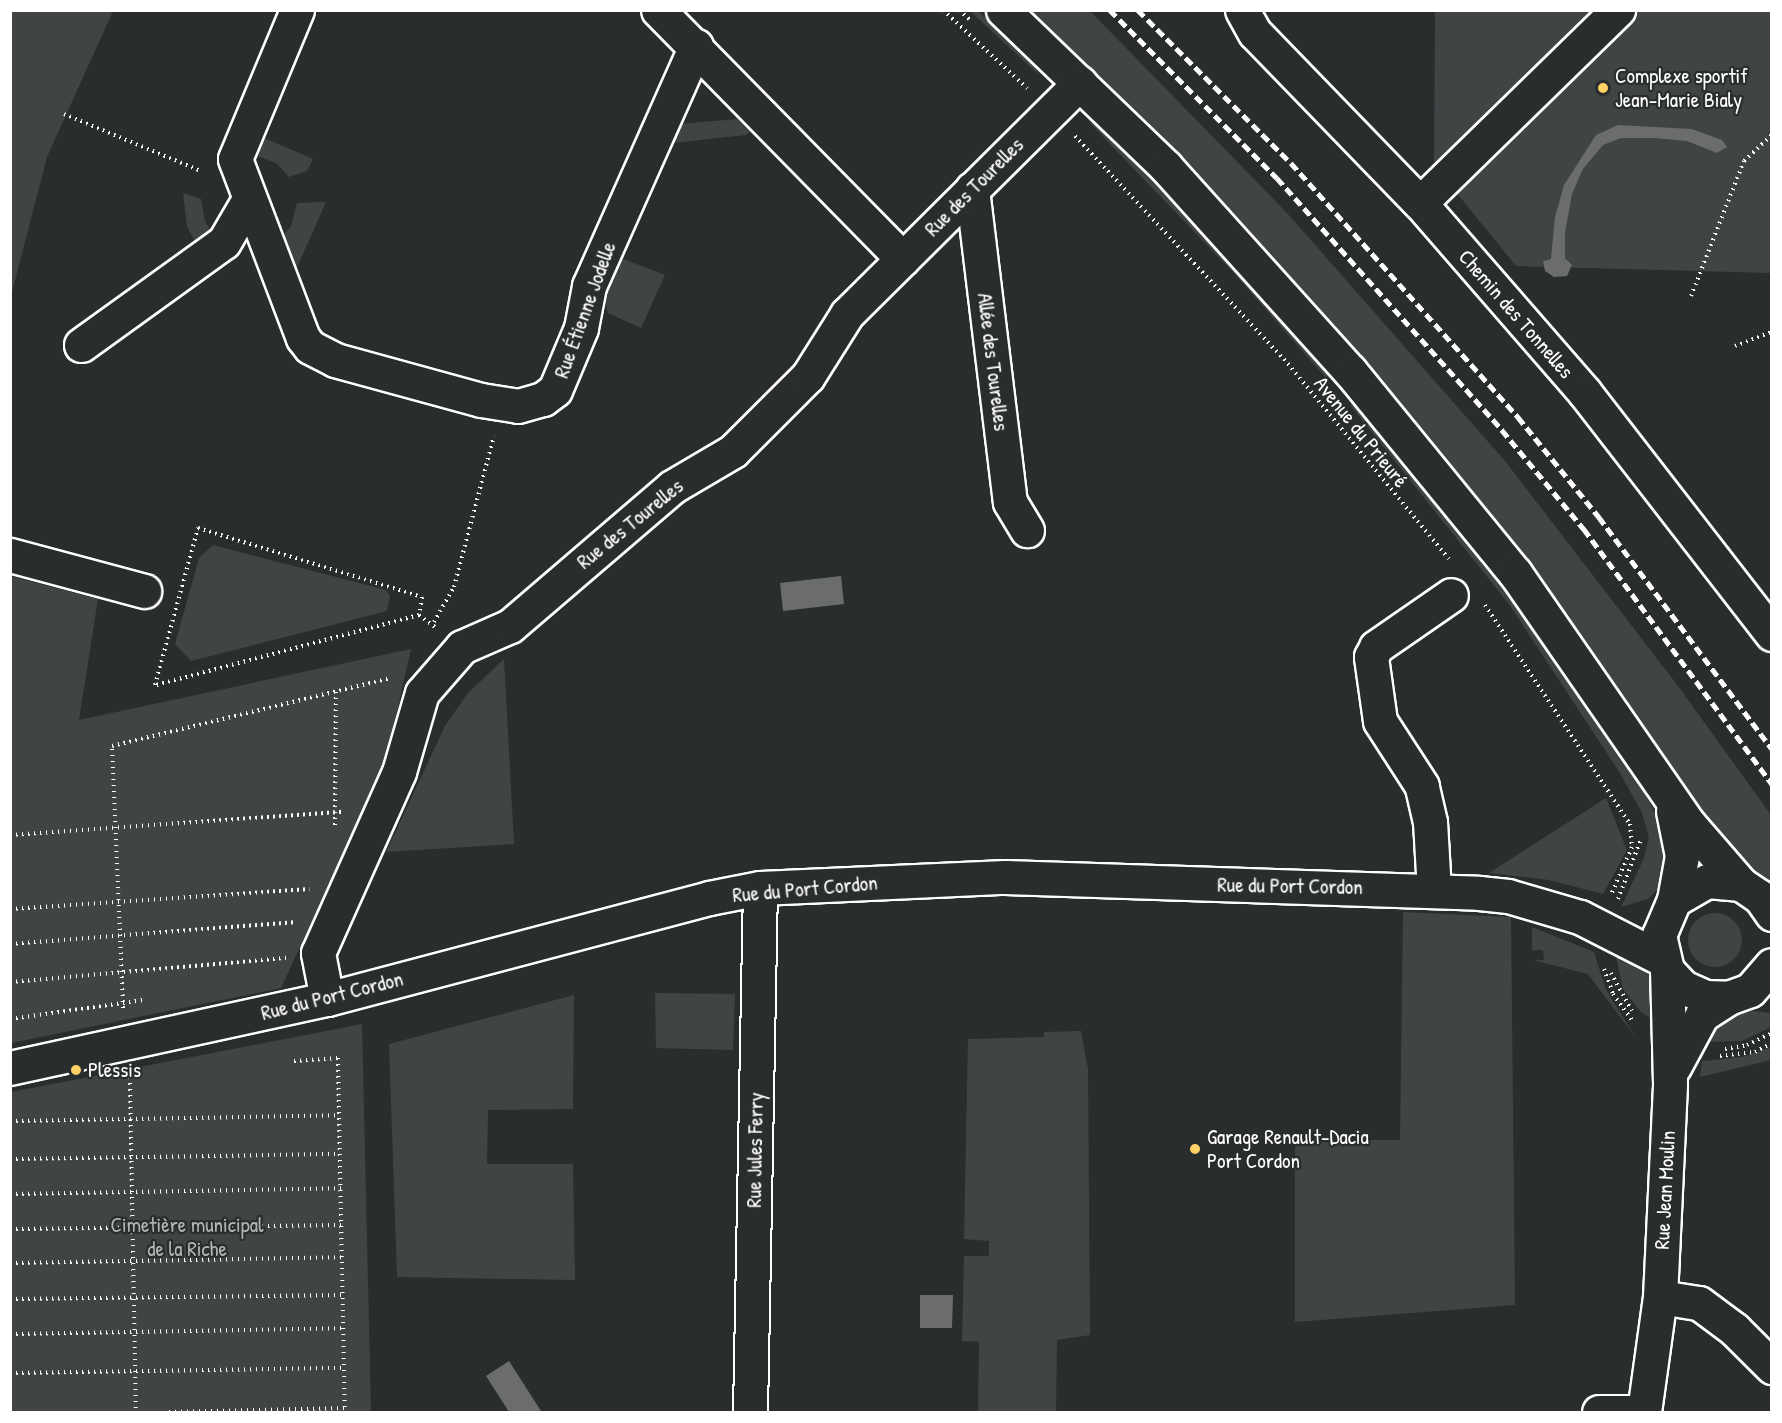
<!DOCTYPE html>
<meta charset="utf-8">
<style>
body{margin:0}
#map{position:relative;width:1782px;height:1423px;overflow:hidden;background:#2a2d2e;font-family:"Patrick Hand",sans-serif}
div>[style]{position:absolute}
.green>*{inset:0;background:#414445}
.round{border-radius:50%}
.water>*{inset:0;background:#6a6c6d}
.path>*{height:4px;margin-top:-2px;transform-origin:0;background:repeating-linear-gradient(90deg,#fff 0 1.5px,transparent 0 6px)}
.roads{filter:drop-shadow(2px 0 #fff) drop-shadow(-2px 0 #fff) drop-shadow(0 2px #fff) drop-shadow(0 -2px #fff)}
.minor>*{height:33px;margin:-16.5px;padding:0 16.5px;transform-origin:16.5px;border-radius:16.5px;background:#2a2d2e}
.rail>*{height:4.5px;margin-top:-2.25px;transform-origin:0;background:repeating-linear-gradient(90deg,#fff 0 9px,transparent 0 13.5px)}
.dots>*{width:16px;height:16px;translate:-50% -50%;box-sizing:border-box;border:3px solid #2a2d2e;border-radius:50%}
span{translate:-50% -50%;white-space:nowrap;text-align:center;line-height:1.15;-webkit-text-stroke:4.5px #2a2d2e;paint-order:stroke}
.poi-label{font-size:21px;color:#fff}
.left{translate:0 -50%;text-align:left}
.street-label{font-size:21px;color:#fff}
.park-label{font-size:21px;color:#b3b4b5}
.frame{position:absolute;inset:0;border:12px solid #fff;pointer-events:none}
</style>
<div id="map">
<div class="green">
<div style="clip-path:polygon(10px 11px,113px 11px,47px 157px,11px 296px)"></div>
<div style="clip-path:polygon(970px 11px,978px 11px,1031px 60px,1039px 75px)"></div>
<div style="clip-path:polygon(1029px 11px,1090px 11px,1287px 213px,1505px 461px,1678px 686px,1771px 815px,1771px 886px,1743px 866px,1698px 809px,1546px 584px,1359px 355px,1221px 199px)"></div>
<div style="clip-path:polygon(1435px 11px,1771px 11px,1771px 273px,1516px 266px,1434px 165px)"></div>
<div style="clip-path:polygon(737px 119px,750px 132px,746px 135px,672px 143px,680px 124px)"></div>
<div style="clip-path:polygon(1089px 122px,1108px 132px,1179px 203px,1332px 375px,1327px 379px,1232px 271px)"></div>
<div style="clip-path:polygon(262px 137px,313px 159px,307px 171px,289px 177px,276px 163px,255px 155px)"></div>
<div style="clip-path:polygon(183px 193px,201px 199px,205px 221px,212px 233px,196px 243px,187px 227px)"></div>
<div style="clip-path:polygon(326px 202px,295px 272px,280px 239px,291px 226px,297px 203px)"></div>
<div style="clip-path:polygon(621px 258px,665px 275px,641px 328px,608px 313px,604px 297px)"></div>
<div style="clip-path:polygon(1355px 402px,1515px 598px,1631px 767px,1667px 836px,1663px 884px,1648px 899px,1621px 907px,1644px 858px,1649px 837px,1642px 813px,1620px 773px,1509px 604px,1350px 405px)"></div>
<div style="clip-path:polygon(213px 545px,386px 590px,390px 596px,387px 611px,191px 661px,175px 644px,199px 558px)"></div>
<div style="clip-path:polygon(10px 576px,98px 599px,79px 720px,411px 649px,386px 761px,281px 988px,11px 1043px)"></div>
<div style="clip-path:polygon(504px 659px,514px 844px,386px 852px,445px 726px,467px 694px)"></div>
<div style="clip-path:polygon(1606px 798px,1627px 850px,1603px 894px,1549px 880px,1489px 873px)"></div>
<div style="clip-path:polygon(1403px 912px,1511px 917px,1515px 1305px,1295px 1322px,1295px 1140px,1400px 1140px)"></div>
<div class="round" style="left:1688px;top:913px;width:54px;height:54px"></div>
<div style="clip-path:polygon(1532px 927px,1594px 952px,1606px 990px,1636px 1038px,1588px 974px,1533px 960px,1544px 960px,1543px 950px,1532px 950px)"></div>
<div style="clip-path:polygon(1614px 948px,1641px 966px,1652px 980px,1658px 1023px,1641px 1012px,1623px 989px)"></div>
<div style="clip-path:polygon(655px 993px,735px 994px,733px 1050px,656px 1048px)"></div>
<div style="clip-path:polygon(574px 995px,573px 1109px,488px 1110px,487px 1164px,573px 1164px,575px 1280px,397px 1277px,389px 1044px)"></div>
<div style="clip-path:polygon(1753px 1011px,1771px 1013px,1771px 1027px,1742px 1041px,1706px 1042px,1704px 1033px,1730px 1015px)"></div>
<div style="clip-path:polygon(362px 1024px,371px 1412px,11px 1412px,11px 1092px)"></div>
<div style="clip-path:polygon(1081px 1031px,1088px 1069px,1090px 1335px,1057px 1340px,1056px 1412px,978px 1412px,979px 1342px,962px 1341px,964px 1256px,989px 1256px,989px 1241px,964px 1239px,968px 1039px,1044px 1037px,1044px 1032px)"></div>
<div style="clip-path:polygon(1771px 1047px,1771px 1060px,1700px 1077px,1702px 1061px,1743px 1057px)"></div>
</div>
<div class="water">
<div style="clip-path:polygon(1618px 125px,1692px 129px,1722px 140px,1727px 147px,1717px 153px,1687px 141px,1654px 138px,1621px 138px,1603px 145px,1583px 169px,1572px 194px,1565px 233px,1565px 258px,1572px 265px,1567px 276px,1554px 277px,1545px 271px,1543px 261px,1551px 259px,1555px 217px,1564px 185px,1596px 135px)"></div>
<div style="clip-path:polygon(841px 576px,844px 604px,783px 611px,780px 583px)"></div>
<div style="clip-path:polygon(920px 1295px,953px 1295px,952px 1328px,920px 1328px)"></div>
<div style="clip-path:polygon(509px 1361px,541px 1411px,539px 1412px,509px 1412px,486px 1376px)"></div>
</div>
<div class="path">
<div style="left:943px;top:10px;width:115px;rotate:42.9deg"></div>
<div style="left:959px;top:10px;width:15px;rotate:42deg"></div>
<div style="left:64px;top:114px;width:148px;rotate:22.6deg"></div>
<div style="left:1075px;top:136px;width:306px;rotate:46.9deg"></div>
<div style="left:1284px;top:359px;width:259px;rotate:50.5deg"></div>
<div style="left:1691px;top:296px;width:145px;rotate:-68.6deg"></div>
<div style="left:1744px;top:161px;width:38px;rotate:-43deg"></div>
<div style="left:1735px;top:346px;width:40px;rotate:-21deg"></div>
<div style="left:198px;top:528px;width:234px;rotate:17.1deg"></div>
<div style="left:422px;top:597px;width:18px;rotate:99deg"></div>
<div style="left:419px;top:615px;width:273px;rotate:165.1deg"></div>
<div style="left:155px;top:685px;width:163px;rotate:-74.7deg"></div>
<div style="left:1485px;top:605px;width:263px;rotate:56.5deg"></div>
<div style="left:1630px;top:824px;width:23px;rotate:85deg"></div>
<div style="left:1632px;top:847px;width:52px;rotate:113.6deg"></div>
<div style="left:419px;top:615px;width:20px;rotate:37deg"></div>
<div style="left:434px;top:622px;width:40px;rotate:-60.3deg"></div>
<div style="left:454px;top:587px;width:156px;rotate:-75.2deg"></div>
<div style="left:335px;top:825px;width:134px;rotate:-89.6deg"></div>
<div style="left:10px;top:835px;width:333px;rotate:-4deg"></div>
<div style="left:1618px;top:899px;width:64px;rotate:-69deg"></div>
<div style="left:10px;top:909px;width:300px;rotate:-3.8deg"></div>
<div style="left:10px;top:944px;width:285px;rotate:-4.4deg"></div>
<div style="left:1604px;top:969px;width:27px;rotate:70deg"></div>
<div style="left:1613px;top:994px;width:34px;rotate:54deg"></div>
<div style="left:1611px;top:973px;width:43px;rotate:61.1deg"></div>
<div style="left:10px;top:982px;width:277px;rotate:-5deg"></div>
<div style="left:123px;top:1008px;width:262px;rotate:-92.4deg"></div>
<div style="left:112px;top:746px;width:286px;rotate:-13.7deg"></div>
<div style="left:10px;top:1019px;width:135px;rotate:-8.1deg"></div>
<div style="left:1725px;top:1049px;width:22px;rotate:-10deg"></div>
<div style="left:1747px;top:1045px;width:28px;rotate:-26deg"></div>
<div style="left:1720px;top:1056px;width:35px;rotate:-7deg"></div>
<div style="left:1755px;top:1052px;width:19px;rotate:-28deg"></div>
<div style="left:294px;top:1061px;width:44px;rotate:-3.9deg"></div>
<div style="left:338px;top:1058px;width:354px;rotate:88.9deg"></div>
<div style="left:130px;top:1077px;width:335px;rotate:89deg"></div>
<div style="left:10px;top:1121px;width:329px;rotate:-1deg"></div>
<div style="left:10px;top:1159px;width:330px;rotate:-0.9deg"></div>
<div style="left:10px;top:1194px;width:331px;rotate:-1deg"></div>
<div style="left:10px;top:1229px;width:331px;rotate:-0.7deg"></div>
<div style="left:10px;top:1263px;width:332px;rotate:-1deg"></div>
<div style="left:10px;top:1299px;width:333px;rotate:-0.7deg"></div>
<div style="left:10px;top:1334px;width:333px;rotate:-1deg"></div>
<div style="left:10px;top:1373px;width:334px;rotate:-0.9deg"></div>
<div style="left:169px;top:1412px;width:176px;rotate:-1.3deg"></div>
</div>
<div class="roads">
<div class="minor">
<div style="left:297px;top:10px;width:161px;rotate:112.6deg"></div>
<div style="left:235px;top:159px;width:191px;rotate:69.2deg"></div>
<div style="left:303px;top:338px;width:11px;rotate:52deg"></div>
<div style="left:310px;top:347px;width:28px;rotate:27deg"></div>
<div style="left:335px;top:360px;width:151px;rotate:15.3deg"></div>
<div style="left:481px;top:400px;width:37px;rotate:9deg"></div>
<div style="left:518px;top:406px;width:26px;rotate:-16deg"></div>
<div style="left:543px;top:399px;width:15px;rotate:-37deg"></div>
<div style="left:555px;top:390px;width:67px;rotate:-67.2deg"></div>
<div style="left:581px;top:328px;width:43px;rotate:-79.2deg"></div>
<div style="left:589px;top:286px;width:263px;rotate:-66deg"></div>
<div style="left:658px;top:10px;width:349px;rotate:45.5deg"></div>
<div style="left:1003px;top:10px;width:226px;rotate:43.9deg"></div>
<div style="left:1166px;top:167px;width:275px;rotate:48deg"></div>
<div style="left:1350px;top:371px;width:261px;rotate:50.8deg"></div>
<div style="left:1515px;top:573px;width:305px;rotate:55.3deg"></div>
<div style="left:1689px;top:824px;width:79px;rotate:49.1deg"></div>
<div style="left:1242px;top:10px;width:26px;rotate:61deg"></div>
<div style="left:1255px;top:33px;width:237px;rotate:45.9deg"></div>
<div style="left:1420px;top:203px;width:252px;rotate:49deg"></div>
<div style="left:1585px;top:393px;width:305px;rotate:52.2deg"></div>
<div style="left:972px;top:189px;width:315px;rotate:83.1deg"></div>
<div style="left:1010px;top:502px;width:33px;rotate:59deg"></div>
<div style="left:1420px;top:203px;width:277px;rotate:-44.3deg"></div>
<div style="left:81px;top:345px;width:176px;rotate:-35.8deg"></div>
<div style="left:224px;top:242px;width:48px;rotate:-59.7deg"></div>
<div style="left:10px;top:555px;width:139px;rotate:15deg"></div>
<div style="left:1673px;top:811px;width:46px;rotate:78.7deg"></div>
<div style="left:1682px;top:856px;width:45px;rotate:100.3deg"></div>
<div style="left:1434px;top:891px;width:69px;rotate:-93.3deg"></div>
<div style="left:1430px;top:822px;width:37px;rotate:-103deg"></div>
<div style="left:1422px;top:786px;width:77px;rotate:-122.9deg"></div>
<div style="left:1380px;top:721px;width:65px;rotate:-98deg"></div>
<div style="left:1371px;top:657px;width:11px;rotate:-63deg"></div>
<div style="left:1376px;top:647px;width:91px;rotate:-34.7deg"></div>
<div style="left:1772px;top:914px;width:21px;rotate:-125deg"></div>
<div style="left:1760px;top:897px;width:23px;rotate:-146deg"></div>
<div style="left:1741px;top:884px;width:34px;rotate:-175deg"></div>
<div style="left:1707px;top:881px;width:38px;rotate:150deg"></div>
<div style="left:1674px;top:900px;width:38px;rotate:113deg"></div>
<div style="left:1659px;top:935px;width:36px;rotate:77deg"></div>
<div style="left:1667px;top:970px;width:23px;rotate:47deg"></div>
<div style="left:1683px;top:987px;width:24px;rotate:24deg"></div>
<div style="left:1705px;top:997px;width:23px;rotate:2deg"></div>
<div style="left:1728px;top:998px;width:23px;rotate:-20deg"></div>
<div style="left:1750px;top:990px;width:33px;rotate:-49deg"></div>
<div style="left:327px;top:999px;width:47px;rotate:-101.1deg"></div>
<div style="left:318px;top:953px;width:198px;rotate:-65.9deg"></div>
<div style="left:399px;top:772px;width:82px;rotate:-73.8deg"></div>
<div style="left:422px;top:693px;width:61px;rotate:-49deg"></div>
<div style="left:462px;top:647px;width:52px;rotate:-23.6deg"></div>
<div style="left:510px;top:626px;width:213px;rotate:-40.6deg"></div>
<div style="left:672px;top:487px;width:71px;rotate:-30.5deg"></div>
<div style="left:733px;top:451px;width:106px;rotate:-45deg"></div>
<div style="left:808px;top:376px;width:73px;rotate:-57.8deg"></div>
<div style="left:847px;top:314px;width:328px;rotate:-44.8deg"></div>
<div style="left:1674px;top:1067px;width:59px;rotate:-61.7deg"></div>
<div style="left:1702px;top:1015px;width:31px;rotate:-33deg"></div>
<div style="left:10px;top:1068px;width:324px;rotate:-12.3deg"></div>
<div style="left:327px;top:999px;width:395px;rotate:-14.8deg"></div>
<div style="left:709px;top:898px;width:52px;rotate:-11.1deg"></div>
<div style="left:760px;top:888px;width:245px;rotate:-2.6deg"></div>
<div style="left:1005px;top:877px;width:474px;rotate:1.9deg"></div>
<div style="left:1479px;top:893px;width:29px;rotate:6deg"></div>
<div style="left:1508px;top:896px;width:75px;rotate:16.3deg"></div>
<div style="left:1580px;top:917px;width:92px;rotate:27.1deg"></div>
<div style="left:1660px;top:1297px;width:39px;rotate:9deg"></div>
<div style="left:1699px;top:1303px;width:44px;rotate:36.6deg"></div>
<div style="left:1734px;top:1329px;width:54px;rotate:45deg"></div>
<div style="left:750px;top:1412px;width:524px;rotate:-88.91deg"></div>
<div style="left:1599px;top:1412px;width:45px"></div>
<div style="left:1644px;top:1412px;width:116px;rotate:-82.1deg"></div>
<div style="left:1660px;top:1297px;width:214px;rotate:-87.3deg"></div>
<div style="left:1670px;top:1083px;width:113px;rotate:-91.5deg"></div>
</div>
</div>
<div class="rail">
<div style="left:1110px;top:10px;width:237px;rotate:45.2deg"></div>
<div style="left:1277px;top:178px;width:338px;rotate:48.2deg"></div>
<div style="left:1502px;top:430px;width:129px;rotate:50.4deg"></div>
<div style="left:1584px;top:529px;width:317px;rotate:53.6deg"></div>
<div style="left:1138px;top:10px;width:216px;rotate:45deg"></div>
<div style="left:1291px;top:163px;width:341px;rotate:48.2deg"></div>
<div style="left:1518px;top:417px;width:129px;rotate:51deg"></div>
<div style="left:1599px;top:517px;width:289px;rotate:53.3deg"></div>
</div>
<div class="dots">
<div style="left:1603px;top:88px;background:#ffd166"></div>
<div style="left:76px;top:1070px;background:#ffd166"></div>
<div style="left:1195px;top:1149px;background:#ffd166"></div>
</div>
<div class="poi-label">
<span class="left" style="left:1615px;top:88px">Complexe sportif<br>Jean-Marie Bialy</span>
<span class="left" style="left:88px;top:1070px">Plessis</span>
<span class="left" style="left:1207px;top:1149px">Garage Renault-Dacia<br>Port Cordon</span>
</div>
<div class="street-label">
<span style="left:974px;top:187px;rotate:-45deg">Rue des Tourelles</span>
<span style="left:585px;top:310px;rotate:-70deg">Rue Étienne Jodelle</span>
<span style="left:1516px;top:314px;rotate:49deg">Chemin des Tonnelles</span>
<span style="left:993px;top:362px;rotate:83deg">Allée des Tourelles</span>
<span style="left:1361px;top:432px;rotate:51deg">Avenue du Prieuré</span>
<span style="left:630px;top:524px;rotate:-39deg">Rue des Tourelles</span>
<span style="left:1290px;top:886px;rotate:1deg">Rue du Port Cordon</span>
<span style="left:805px;top:889px;rotate:-5deg">Rue du Port Cordon</span>
<span style="left:332px;top:996px;rotate:-14deg">Rue du Port Cordon</span>
<span style="left:755px;top:1150px;rotate:-89deg">Rue Jules Ferry</span>
<span style="left:1665px;top:1190px;rotate:-87deg">Rue Jean Moulin</span>
</div>
<div class="park-label">
<span style="left:187px;top:1237px">Cimetière municipal<br>de la Riche</span>
</div>
<div class="frame"></div>
</div>
